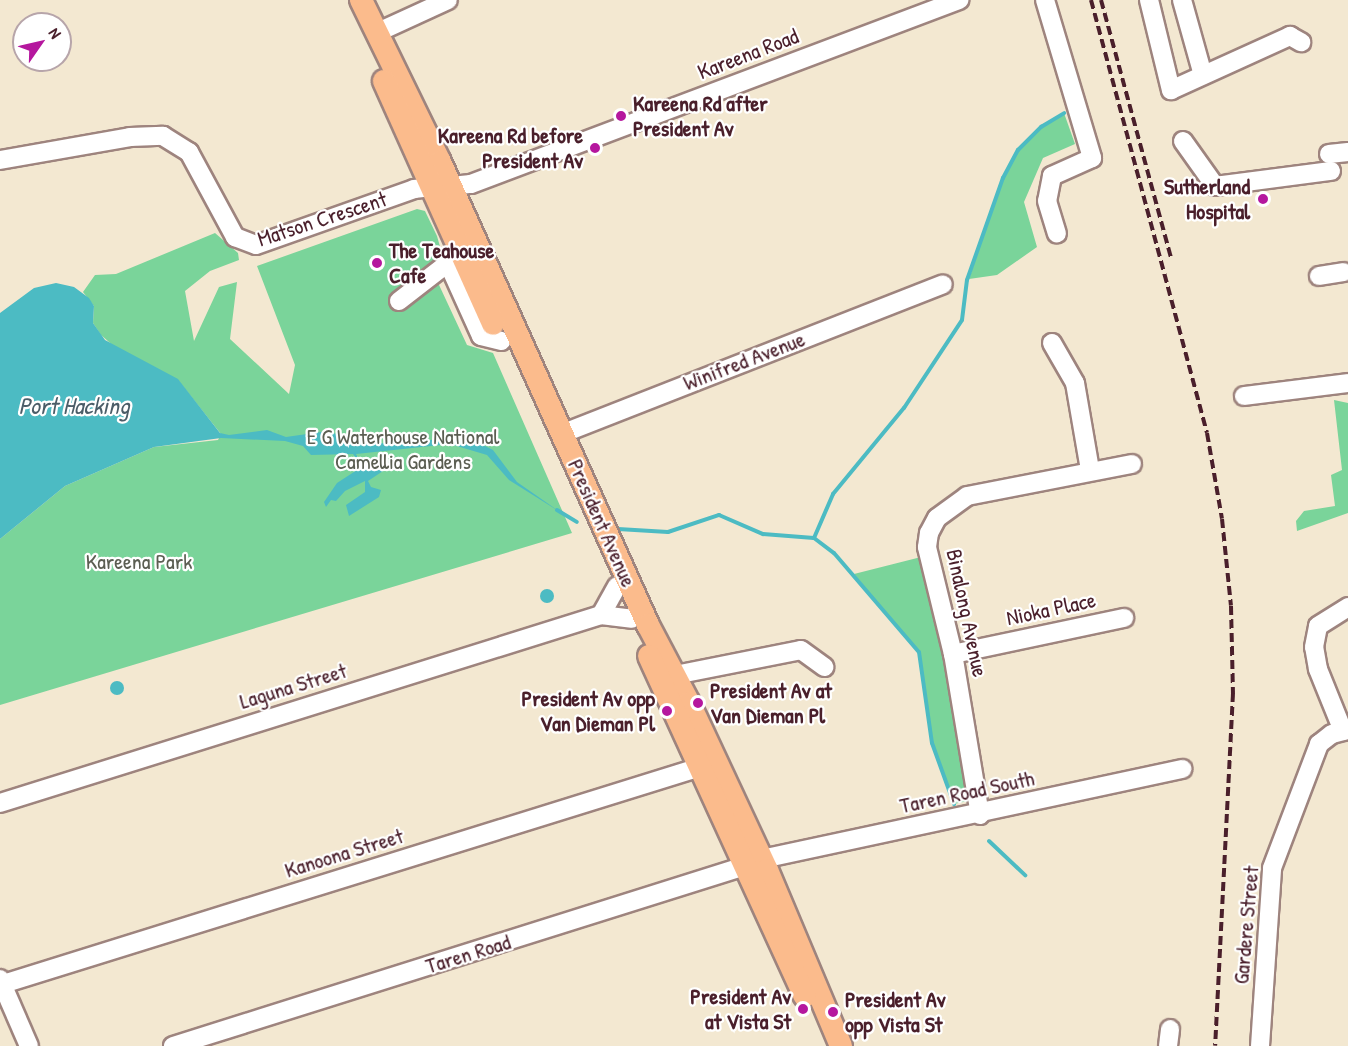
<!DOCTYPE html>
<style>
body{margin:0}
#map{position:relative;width:1348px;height:1046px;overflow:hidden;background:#f3e8d1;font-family:"Patrick Hand",sans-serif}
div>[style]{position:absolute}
.green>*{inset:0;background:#7ad49a}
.water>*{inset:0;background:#4cbbc3}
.round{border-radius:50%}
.stream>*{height:4px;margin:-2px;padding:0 2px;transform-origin:2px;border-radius:2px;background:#4cbbc3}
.roads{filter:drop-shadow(2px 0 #9e847e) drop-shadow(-2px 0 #9e847e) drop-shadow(0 2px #9e847e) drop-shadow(0 -2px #9e847e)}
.minor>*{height:18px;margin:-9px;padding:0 9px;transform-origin:9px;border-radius:9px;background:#fff}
.major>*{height:22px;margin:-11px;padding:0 11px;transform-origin:11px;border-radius:11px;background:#fbbb8c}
.rail>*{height:4px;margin-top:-2px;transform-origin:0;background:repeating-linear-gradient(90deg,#4a1f2b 0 9px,transparent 0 13.5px)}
.dots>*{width:16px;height:16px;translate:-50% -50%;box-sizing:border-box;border:3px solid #fff;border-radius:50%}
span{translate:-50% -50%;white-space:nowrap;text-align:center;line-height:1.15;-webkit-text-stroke:4.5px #fff;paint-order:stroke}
.street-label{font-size:22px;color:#4a1f2b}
.poi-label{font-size:22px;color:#4a1f2b;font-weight:700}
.left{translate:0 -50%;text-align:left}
.right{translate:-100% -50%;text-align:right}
.park-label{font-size:22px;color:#5b5e52}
.water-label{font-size:24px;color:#4b5d68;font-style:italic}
.north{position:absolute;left:12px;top:12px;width:60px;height:60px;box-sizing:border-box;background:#fff;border:2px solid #b7a5aa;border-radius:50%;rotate:56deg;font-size:16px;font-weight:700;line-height:24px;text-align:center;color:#4a1f2b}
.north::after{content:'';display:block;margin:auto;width:21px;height:27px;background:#b5179e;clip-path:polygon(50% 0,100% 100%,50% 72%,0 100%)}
</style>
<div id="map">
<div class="green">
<div style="clip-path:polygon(1064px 113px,1075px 144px,1043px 158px,1024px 202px,1037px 247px,997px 275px,969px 279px,1003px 178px,1018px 150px,1041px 127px)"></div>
<div style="clip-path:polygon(417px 209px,425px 211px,437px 236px,443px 257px,433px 272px,467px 345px,493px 353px,572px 533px,0 705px,0 539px,65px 486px,154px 447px,218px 440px,221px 434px,178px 380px,117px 349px,101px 335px,93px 323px,94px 306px,83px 292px,95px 275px,116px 274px,215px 233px,238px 253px,239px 260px,210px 271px,185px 291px,194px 341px,219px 287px,237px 282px,230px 339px,289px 394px,295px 365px,257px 266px)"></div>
<div style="clip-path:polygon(1334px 400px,1348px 403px,1348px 513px,1297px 531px,1296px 521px,1304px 511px,1335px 506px,1331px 475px,1342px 470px)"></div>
<div style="clip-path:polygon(929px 555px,977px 799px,954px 804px,932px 743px,919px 652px,854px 574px)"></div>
</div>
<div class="water">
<div style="clip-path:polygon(56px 283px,74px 287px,89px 298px,94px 306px,93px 323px,105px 340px,178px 379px,220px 433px,229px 435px,267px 430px,286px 437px,328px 431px,347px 438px,395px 445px,445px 438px,485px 446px,493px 450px,517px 482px,560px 512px,509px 480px,487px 455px,450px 444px,356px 454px,363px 467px,380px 465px,386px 469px,368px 481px,371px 487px,381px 490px,379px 497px,349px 516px,346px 505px,365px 492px,365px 481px,345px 491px,336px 501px,331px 500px,326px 507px,324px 502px,337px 483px,357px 470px,360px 464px,353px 454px,311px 455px,303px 446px,285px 441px,221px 438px,154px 447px,65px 486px,0 539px,0 313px,34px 288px)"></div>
<div class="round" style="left:540px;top:589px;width:14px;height:14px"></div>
<div class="round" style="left:110px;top:681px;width:14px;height:14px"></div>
</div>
<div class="stream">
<div style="left:557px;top:510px;width:23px;rotate:31deg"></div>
<div style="left:618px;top:529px;width:50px;rotate:3.4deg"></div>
<div style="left:668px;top:532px;width:54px;rotate:-18.4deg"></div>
<div style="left:719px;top:515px;width:48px;rotate:23.4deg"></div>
<div style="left:763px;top:534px;width:51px;rotate:4.5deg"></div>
<div style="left:814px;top:538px;width:25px;rotate:37deg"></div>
<div style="left:834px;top:553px;width:130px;rotate:49.4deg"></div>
<div style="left:919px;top:652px;width:92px;rotate:81.9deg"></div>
<div style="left:932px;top:743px;width:65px;rotate:70.2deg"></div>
<div style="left:814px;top:538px;width:48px;rotate:-66.6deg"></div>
<div style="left:833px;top:494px;width:112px;rotate:-50.5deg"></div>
<div style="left:904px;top:408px;width:105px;rotate:-56.6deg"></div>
<div style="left:962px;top:320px;width:40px;rotate:-82.9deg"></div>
<div style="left:967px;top:280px;width:108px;rotate:-70.6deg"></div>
<div style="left:1003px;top:178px;width:32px;rotate:-62deg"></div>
<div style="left:1018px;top:150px;width:33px;rotate:-45deg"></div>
<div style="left:1041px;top:127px;width:27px;rotate:-31deg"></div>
<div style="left:989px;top:841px;width:50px;rotate:43.4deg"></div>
</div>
<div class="roads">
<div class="minor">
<div style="left:1045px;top:0;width:165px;rotate:73.4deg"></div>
<div style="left:1092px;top:158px;width:44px;rotate:155.8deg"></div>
<div style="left:1052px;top:176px;width:25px;rotate:101deg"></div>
<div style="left:1047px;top:201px;width:34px;rotate:73deg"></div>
<div style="left:1149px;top:0;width:93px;rotate:76.3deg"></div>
<div style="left:1171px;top:90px;width:131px;rotate:-24.4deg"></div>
<div style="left:1290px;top:36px;width:13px;rotate:29deg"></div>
<div style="left:1182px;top:0;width:78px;rotate:74.4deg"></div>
<div style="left:376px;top:33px;width:79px;rotate:-24.6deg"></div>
<div style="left:1183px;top:141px;width:55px;rotate:54.6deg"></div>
<div style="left:1215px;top:186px;width:117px;rotate:-7.4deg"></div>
<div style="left:1329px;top:154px;width:19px;rotate:-6deg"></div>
<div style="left:0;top:160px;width:132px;rotate:-10deg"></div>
<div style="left:130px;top:137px;width:33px;rotate:-2deg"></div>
<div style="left:163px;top:136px;width:31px;rotate:32deg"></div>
<div style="left:189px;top:152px;width:97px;rotate:61.6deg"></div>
<div style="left:235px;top:237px;width:22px;rotate:21deg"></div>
<div style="left:256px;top:245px;width:168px;rotate:-19.5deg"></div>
<div style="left:414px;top:189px;width:18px;rotate:-6deg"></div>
<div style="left:451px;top:186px;width:20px;rotate:-6deg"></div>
<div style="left:471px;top:184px;width:522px;rotate:-20.66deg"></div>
<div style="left:457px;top:245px;width:20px;rotate:117deg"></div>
<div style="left:448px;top:263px;width:80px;rotate:65.7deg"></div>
<div style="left:481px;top:336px;width:21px;rotate:14deg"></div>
<div style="left:1319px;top:276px;width:25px;rotate:-9deg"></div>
<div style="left:399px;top:301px;width:62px;rotate:-37.8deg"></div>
<div style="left:1052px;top:343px;width:46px;rotate:60.1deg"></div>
<div style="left:1075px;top:383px;width:88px;rotate:80.2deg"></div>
<div style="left:1244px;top:396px;width:105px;rotate:-7.1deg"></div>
<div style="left:561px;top:434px;width:410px;rotate:-21.4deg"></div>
<div style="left:601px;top:615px;width:33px;rotate:-61deg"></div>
<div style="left:953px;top:654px;width:175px;rotate:-11.9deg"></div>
<div style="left:675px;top:675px;width:128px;rotate:-11.2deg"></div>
<div style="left:801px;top:650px;width:29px;rotate:36deg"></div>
<div style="left:1343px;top:731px;width:67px;rotate:-112deg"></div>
<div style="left:1318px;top:669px;width:22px;rotate:-100deg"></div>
<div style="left:1314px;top:647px;width:21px;rotate:-79deg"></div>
<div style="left:1318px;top:626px;width:36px;rotate:-32deg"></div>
<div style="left:0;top:803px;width:630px;rotate:-17.37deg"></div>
<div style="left:601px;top:615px;width:31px;rotate:7deg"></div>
<div style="left:980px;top:815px;width:163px;rotate:-99.5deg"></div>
<div style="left:953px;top:654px;width:110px;rotate:-103.7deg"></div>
<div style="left:927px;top:547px;width:14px;rotate:-82deg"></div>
<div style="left:929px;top:533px;width:17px;rotate:-62deg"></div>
<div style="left:937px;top:518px;width:37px;rotate:-36deg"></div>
<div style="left:967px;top:496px;width:168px;rotate:-11deg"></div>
<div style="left:762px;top:859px;width:430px;rotate:-12.1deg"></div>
<div style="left:0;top:979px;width:73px;rotate:66.6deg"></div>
<div style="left:3px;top:984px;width:730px;rotate:-17.29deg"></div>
<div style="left:173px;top:1046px;width:600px;rotate:-17.47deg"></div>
<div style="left:1168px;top:1046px;width:17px;rotate:-83deg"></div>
<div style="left:1260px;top:1046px;width:178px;rotate:-86.1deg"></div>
<div style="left:1272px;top:868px;width:133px;rotate:-69.2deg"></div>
<div style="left:1319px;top:744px;width:16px;rotate:-38deg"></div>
<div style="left:1332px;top:734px;width:16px;rotate:-14deg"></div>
</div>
<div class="major">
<div style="left:361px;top:0;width:180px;rotate:64deg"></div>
<div style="left:440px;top:162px;width:508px;rotate:65.81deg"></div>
<div style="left:648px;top:625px;width:88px;rotate:62.3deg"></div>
<div style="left:689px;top:703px;width:184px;rotate:65deg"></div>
<div style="left:767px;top:870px;width:191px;rotate:67.2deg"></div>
<div style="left:384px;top:81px;width:266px;rotate:65.8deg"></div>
<div style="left:649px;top:656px;width:374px;rotate:65.4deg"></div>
</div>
</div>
<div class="rail">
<div style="left:1091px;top:0;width:448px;rotate:75deg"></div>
<div style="left:1207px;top:433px;width:87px;rotate:80.1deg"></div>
<div style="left:1222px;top:519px;width:87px;rotate:84.1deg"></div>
<div style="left:1231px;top:606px;width:87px;rotate:88.7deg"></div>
<div style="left:1233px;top:693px;width:353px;rotate:92.9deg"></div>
<div style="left:1101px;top:0;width:267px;rotate:74.8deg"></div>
</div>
<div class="dots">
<div style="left:621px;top:116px;background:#b5179e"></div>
<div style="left:595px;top:148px;background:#b5179e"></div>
<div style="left:1263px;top:199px;background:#b5179e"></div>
<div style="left:377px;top:263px;background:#b5179e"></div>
<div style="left:698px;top:703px;background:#b5179e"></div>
<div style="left:667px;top:711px;background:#b5179e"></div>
<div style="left:803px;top:1009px;background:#b5179e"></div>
<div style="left:833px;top:1012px;background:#b5179e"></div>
</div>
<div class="street-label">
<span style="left:748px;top:54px;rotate:-21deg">Kareena Road</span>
<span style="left:322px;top:219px;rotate:-18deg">Matson Crescent</span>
<span style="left:744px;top:361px;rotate:-21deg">Winifred Avenue</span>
<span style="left:602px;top:523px;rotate:66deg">President Avenue</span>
<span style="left:1051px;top:609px;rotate:-12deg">Nioka Place</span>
<span style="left:967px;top:613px;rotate:78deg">Binalong Avenue</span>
<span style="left:293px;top:686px;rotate:-17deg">Laguna Street</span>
<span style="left:967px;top:792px;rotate:-12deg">Taren Road South</span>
<span style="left:344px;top:853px;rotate:-17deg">Kanoona Street</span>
<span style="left:1246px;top:925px;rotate:-85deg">Gardere Street</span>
<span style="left:468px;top:954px;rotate:-17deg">Taren Road</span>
</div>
<div class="poi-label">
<span class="left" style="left:633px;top:116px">Kareena Rd after<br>President Av</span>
<span class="right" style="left:583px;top:148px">Kareena Rd before<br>President Av</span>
<span class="right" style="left:1250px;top:199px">Sutherland<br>Hospital</span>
<span class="left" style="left:389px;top:263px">The Teahouse<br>Cafe</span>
<span class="left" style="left:710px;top:703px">President Av at<br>Van Dieman Pl</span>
<span class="right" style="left:655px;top:711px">President Av opp<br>Van Dieman Pl</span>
<span class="right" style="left:791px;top:1009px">President Av<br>at Vista St</span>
<span class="left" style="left:845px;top:1012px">President Av<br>opp Vista St</span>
</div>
<div class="park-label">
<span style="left:403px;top:449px">E G Waterhouse National<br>Camellia Gardens</span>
<span style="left:139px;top:562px">Kareena Park</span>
</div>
<div class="water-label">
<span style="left:74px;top:406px">Port Hacking</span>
</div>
<div class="north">N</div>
</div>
